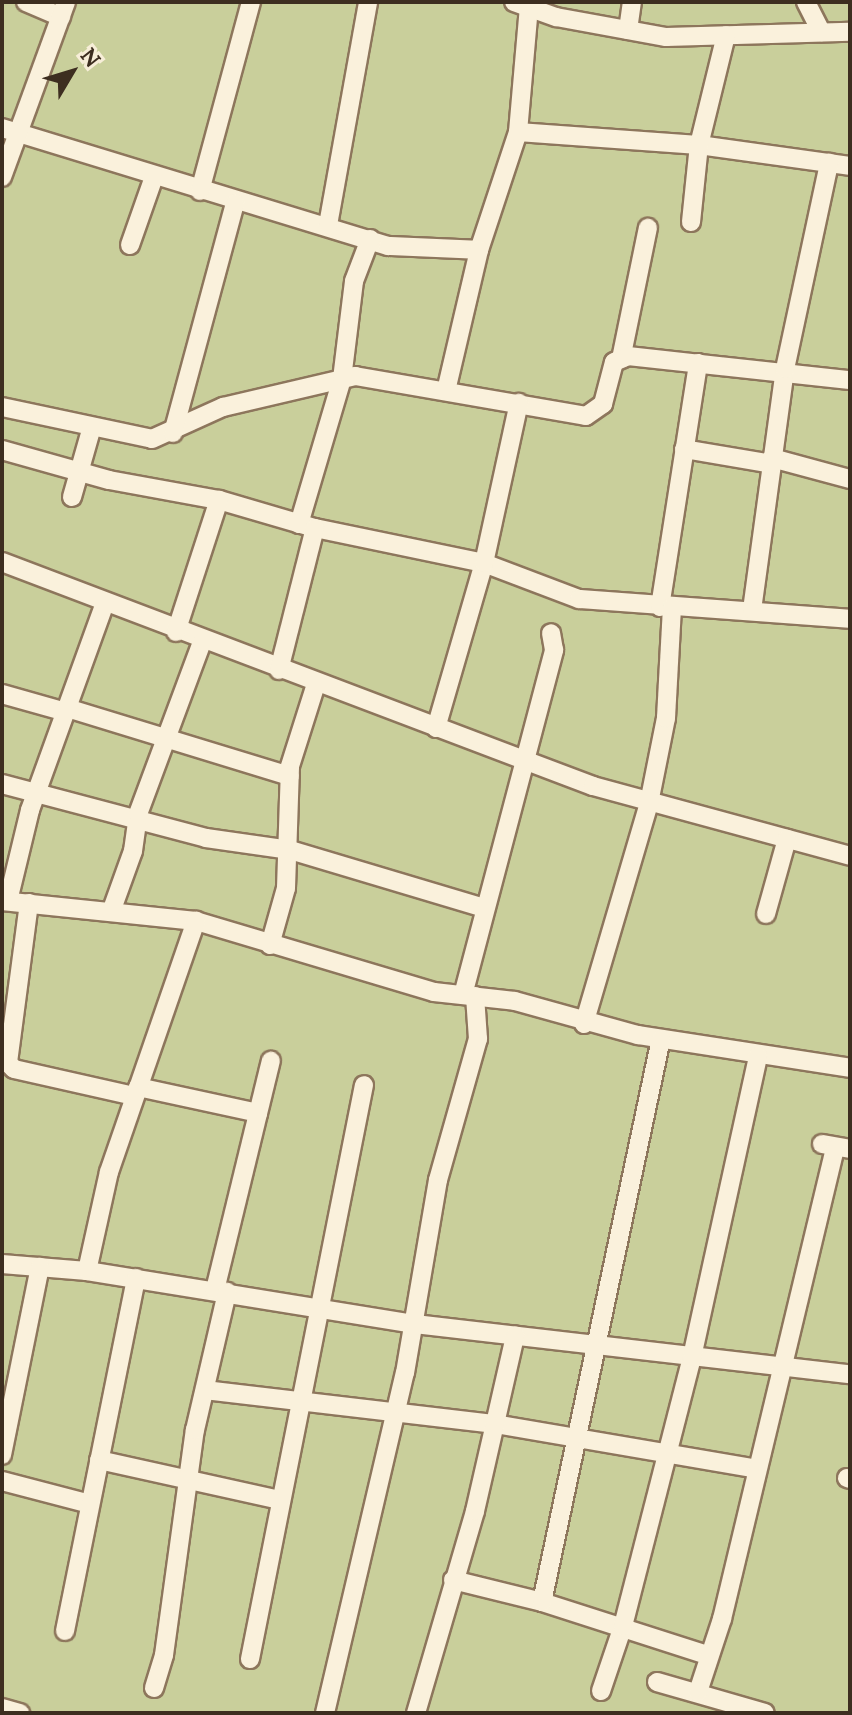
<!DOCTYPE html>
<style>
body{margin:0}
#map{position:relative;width:852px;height:1715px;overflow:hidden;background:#f0e4c8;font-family:Lora,serif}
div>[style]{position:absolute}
.green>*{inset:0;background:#c9cf9b}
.roads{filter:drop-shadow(2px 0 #8d765c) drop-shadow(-2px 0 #8d765c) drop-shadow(0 2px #8d765c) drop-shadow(0 -2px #8d765c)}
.minor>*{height:18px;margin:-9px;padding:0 9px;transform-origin:9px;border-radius:9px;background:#faf1dc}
span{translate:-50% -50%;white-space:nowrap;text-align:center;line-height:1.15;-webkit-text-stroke:6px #f7eed8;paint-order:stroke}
.frame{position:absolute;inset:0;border:4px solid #3d2e20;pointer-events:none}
.north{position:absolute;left:32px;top:32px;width:80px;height:80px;-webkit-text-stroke:6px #f7eed8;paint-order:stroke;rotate:52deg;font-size:22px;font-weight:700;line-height:32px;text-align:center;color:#3d2e20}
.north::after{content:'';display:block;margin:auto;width:28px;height:36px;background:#3d2e20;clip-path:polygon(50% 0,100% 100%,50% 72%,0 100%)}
</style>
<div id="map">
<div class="green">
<div style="clip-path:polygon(2px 2px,850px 2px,850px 1713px,2px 1713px)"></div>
</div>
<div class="roads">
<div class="minor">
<div style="left:26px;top:2px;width:38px;rotate:23deg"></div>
<div style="left:514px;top:2px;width:45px;rotate:19.7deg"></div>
<div style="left:556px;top:17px;width:112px;rotate:10.3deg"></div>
<div style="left:666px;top:37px;width:184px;rotate:-1.6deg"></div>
<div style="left:806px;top:2px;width:34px;rotate:63deg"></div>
<div style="left:628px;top:30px;width:28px;rotate:-82deg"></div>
<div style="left:2px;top:128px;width:404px;rotate:17deg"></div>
<div style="left:388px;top:246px;width:91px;rotate:2.5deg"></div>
<div style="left:479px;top:250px;width:124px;rotate:-71.7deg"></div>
<div style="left:518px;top:132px;width:125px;rotate:-85deg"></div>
<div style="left:518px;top:132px;width:181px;rotate:4.1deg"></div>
<div style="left:699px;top:145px;width:152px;rotate:7.9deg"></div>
<div style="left:2px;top:177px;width:186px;rotate:-69.9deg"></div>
<div style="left:200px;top:191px;width:196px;rotate:-74.9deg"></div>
<div style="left:691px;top:222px;width:77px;rotate:-84.1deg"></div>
<div style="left:699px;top:145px;width:113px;rotate:-76.2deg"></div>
<div style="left:328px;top:225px;width:227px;rotate:-79.8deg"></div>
<div style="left:130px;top:245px;width:72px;rotate:-70.6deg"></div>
<div style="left:621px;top:359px;width:134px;rotate:-78.4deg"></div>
<div style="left:446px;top:391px;width:145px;rotate:-76.8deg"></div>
<div style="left:2px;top:407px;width:153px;rotate:12deg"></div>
<div style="left:152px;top:439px;width:78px;rotate:-24.3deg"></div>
<div style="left:223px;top:407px;width:136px;rotate:-13.2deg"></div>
<div style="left:355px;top:376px;width:234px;rotate:9.8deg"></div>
<div style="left:586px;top:416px;width:21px;rotate:-35deg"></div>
<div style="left:603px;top:404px;width:43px;rotate:-75.3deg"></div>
<div style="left:614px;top:362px;width:15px;rotate:-23deg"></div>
<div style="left:628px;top:356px;width:223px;rotate:6.2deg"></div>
<div style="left:173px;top:433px;width:238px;rotate:-74.9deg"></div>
<div style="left:684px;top:449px;width:89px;rotate:9.7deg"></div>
<div style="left:2px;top:450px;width:111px;rotate:15.7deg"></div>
<div style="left:109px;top:480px;width:112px;rotate:10.3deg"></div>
<div style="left:219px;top:500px;width:100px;rotate:16.3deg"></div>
<div style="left:315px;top:528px;width:173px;rotate:11.7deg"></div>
<div style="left:484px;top:563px;width:102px;rotate:20.8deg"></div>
<div style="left:579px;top:599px;width:272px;rotate:4.2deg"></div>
<div style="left:772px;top:458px;width:81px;rotate:15.1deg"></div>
<div style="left:72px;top:497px;width:73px;rotate:-74.1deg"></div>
<div style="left:299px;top:524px;width:151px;rotate:-73.5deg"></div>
<div style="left:342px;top:379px;width:99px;rotate:-83deg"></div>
<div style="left:354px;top:281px;width:45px;rotate:-69.1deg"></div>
<div style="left:2px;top:562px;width:632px;rotate:20.76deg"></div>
<div style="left:593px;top:786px;width:266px;rotate:15.2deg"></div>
<div style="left:660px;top:607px;width:247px;rotate:-81.1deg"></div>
<div style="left:752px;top:610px;width:243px;rotate:-82.2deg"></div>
<div style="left:785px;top:369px;width:211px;rotate:-77.9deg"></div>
<div style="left:176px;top:632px;width:139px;rotate:-72deg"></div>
<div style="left:279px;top:670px;width:146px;rotate:-75.8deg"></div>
<div style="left:2px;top:694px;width:66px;rotate:15.7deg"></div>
<div style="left:67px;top:708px;width:233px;rotate:17deg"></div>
<div style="left:436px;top:728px;width:172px;rotate:-73.8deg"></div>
<div style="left:484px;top:563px;width:164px;rotate:-77.7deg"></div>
<div style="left:2px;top:784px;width:211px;rotate:14.8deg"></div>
<div style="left:206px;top:838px;width:85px;rotate:8.1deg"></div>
<div style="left:290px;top:850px;width:202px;rotate:16.6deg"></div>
<div style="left:2px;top:901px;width:195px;rotate:5.9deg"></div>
<div style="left:196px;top:921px;width:248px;rotate:16.6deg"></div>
<div style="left:434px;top:992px;width:81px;rotate:6.3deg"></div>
<div style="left:515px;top:1001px;width:128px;rotate:15.5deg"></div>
<div style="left:638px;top:1035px;width:215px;rotate:8.8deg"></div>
<div style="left:8px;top:901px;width:94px;rotate:-76.4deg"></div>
<div style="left:30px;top:810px;width:220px;rotate:-70.1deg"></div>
<div style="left:29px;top:903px;width:161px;rotate:97.5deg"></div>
<div style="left:8px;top:1063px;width:8px;rotate:45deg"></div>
<div style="left:14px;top:1069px;width:123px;rotate:12.7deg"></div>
<div style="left:111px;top:912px;width:65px;rotate:-70.2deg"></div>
<div style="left:133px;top:851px;width:37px;rotate:-82deg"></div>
<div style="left:138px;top:814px;width:184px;rotate:-69.6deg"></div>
<div style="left:766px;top:914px;width:78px;rotate:-74.4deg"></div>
<div style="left:270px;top:945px;width:59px;rotate:-74.3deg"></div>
<div style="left:286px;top:888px;width:122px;rotate:-88.1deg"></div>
<div style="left:290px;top:766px;width:86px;rotate:-72.4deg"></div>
<div style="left:463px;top:995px;width:357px;rotate:-75.2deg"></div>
<div style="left:554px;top:650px;width:17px;rotate:-100deg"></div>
<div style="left:584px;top:1024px;width:230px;rotate:-73.6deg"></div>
<div style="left:649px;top:803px;width:87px;rotate:-78.7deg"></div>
<div style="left:666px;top:718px;width:111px;rotate:-86.9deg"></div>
<div style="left:138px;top:1087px;width:123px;rotate:12.2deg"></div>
<div style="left:822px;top:1144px;width:28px;rotate:10deg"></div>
<div style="left:2px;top:1264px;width:85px;rotate:4.7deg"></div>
<div style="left:87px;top:1271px;width:332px;rotate:9.2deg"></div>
<div style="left:415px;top:1324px;width:438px;rotate:6.6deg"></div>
<div style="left:87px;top:1271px;width:101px;rotate:-77.5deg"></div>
<div style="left:109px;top:1172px;width:266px;rotate:-70.9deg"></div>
<div style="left:215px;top:1290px;width:236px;rotate:-76.3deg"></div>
<div style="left:205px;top:1390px;width:292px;rotate:6.7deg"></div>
<div style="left:495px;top:1424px;width:266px;rotate:9.7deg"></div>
<div style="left:2px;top:1455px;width:192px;rotate:-78.6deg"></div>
<div style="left:99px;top:1460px;width:184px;rotate:12.5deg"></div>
<div style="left:847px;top:1478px;width:3px;rotate:18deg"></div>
<div style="left:2px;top:1481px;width:91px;rotate:14.6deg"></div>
<div style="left:453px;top:1580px;width:92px;rotate:13.9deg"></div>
<div style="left:542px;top:1602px;width:173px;rotate:17.8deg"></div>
<div style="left:542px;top:1602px;width:575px;rotate:-78.07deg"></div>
<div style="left:65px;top:1631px;width:360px;rotate:-78.6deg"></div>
<div style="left:250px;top:1659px;width:585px;rotate:-78.77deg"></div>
<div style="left:657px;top:1682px;width:112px;rotate:16deg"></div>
<div style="left:154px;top:1688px;width:34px;rotate:-73deg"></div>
<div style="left:164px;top:1655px;width:227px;rotate:-82.2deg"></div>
<div style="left:195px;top:1430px;width:142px;rotate:-76.9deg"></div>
<div style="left:601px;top:1691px;width:69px;rotate:-71.3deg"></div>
<div style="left:623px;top:1626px;width:278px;rotate:-75.6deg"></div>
<div style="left:692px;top:1357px;width:308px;rotate:-77.6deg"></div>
<div style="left:698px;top:1692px;width:77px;rotate:-71.8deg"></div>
<div style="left:722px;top:1619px;width:484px;rotate:-76.5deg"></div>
<div style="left:2px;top:1708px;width:19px;rotate:16deg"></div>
<div style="left:325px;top:1713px;width:349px;rotate:-76.8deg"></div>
<div style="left:405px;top:1373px;width:196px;rotate:-80.3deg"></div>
<div style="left:438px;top:1180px;width:147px;rotate:-74.2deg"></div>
<div style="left:478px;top:1039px;width:43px;rotate:-94deg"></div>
<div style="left:416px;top:1713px;width:210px;rotate:-73.7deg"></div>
<div style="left:475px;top:1511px;width:180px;rotate:-77.1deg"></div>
</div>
</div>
<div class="frame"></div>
<div class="north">N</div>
</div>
